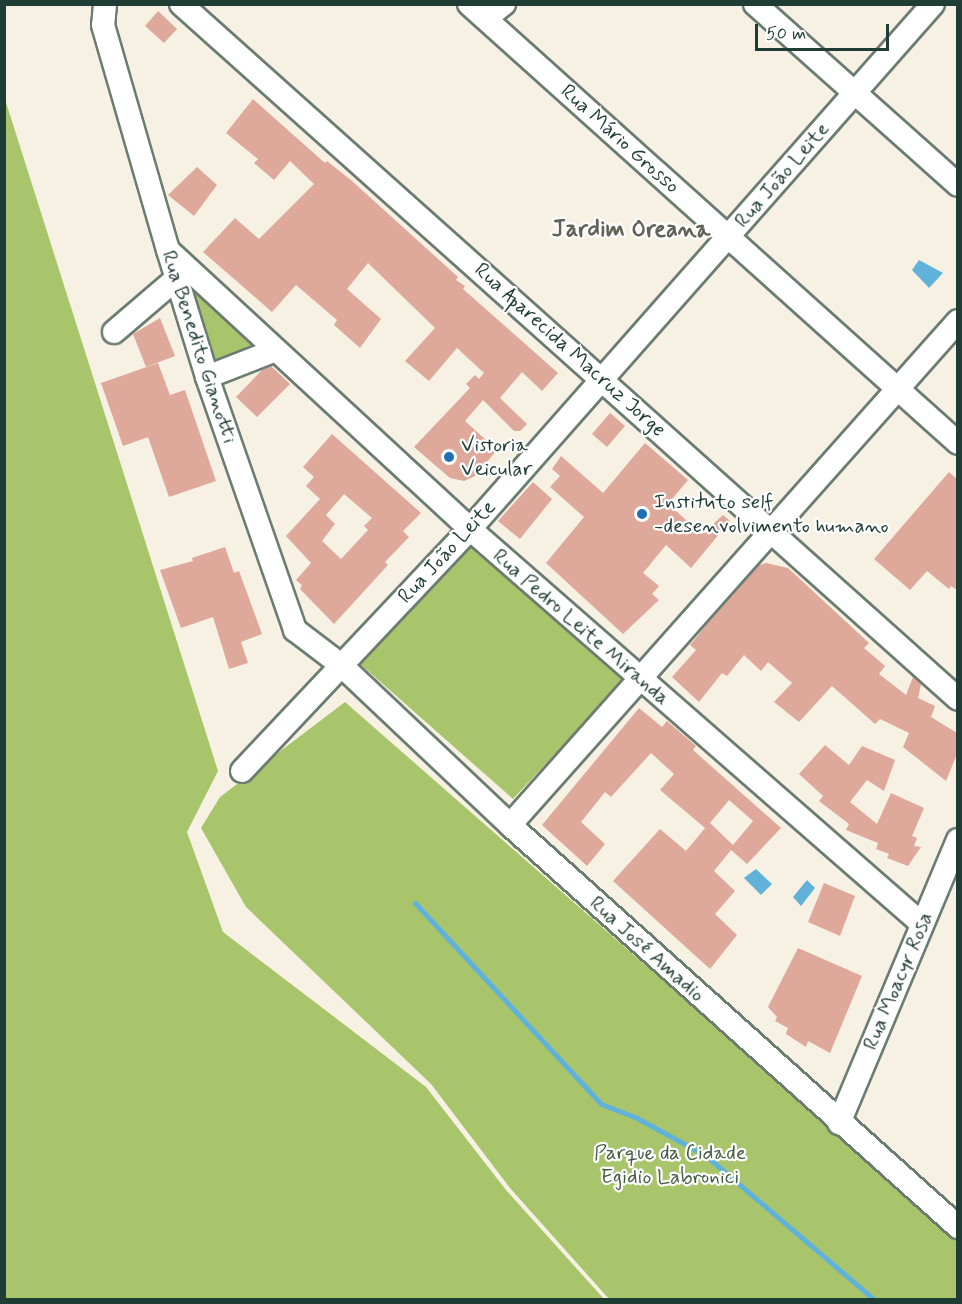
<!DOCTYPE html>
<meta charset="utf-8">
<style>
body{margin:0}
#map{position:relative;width:962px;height:1304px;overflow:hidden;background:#f7f1e3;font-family:Mynerve,sans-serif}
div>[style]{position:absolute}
.green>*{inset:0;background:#a9c56b}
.water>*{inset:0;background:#60b2db}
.stream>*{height:5px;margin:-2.5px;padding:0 2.5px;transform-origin:2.5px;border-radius:2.5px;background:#60b2db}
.building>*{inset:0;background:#dea89b}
.roads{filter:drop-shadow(2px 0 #6b7c71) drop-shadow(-2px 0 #6b7c71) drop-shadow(0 2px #6b7c71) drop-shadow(0 -2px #6b7c71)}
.minor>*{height:22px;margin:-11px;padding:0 11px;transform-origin:11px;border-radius:11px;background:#fff}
.dots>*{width:16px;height:16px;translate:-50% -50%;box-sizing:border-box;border:3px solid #fff;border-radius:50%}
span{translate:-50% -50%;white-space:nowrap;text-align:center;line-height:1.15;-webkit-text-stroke:4.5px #fff;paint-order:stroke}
.street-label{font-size:21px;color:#1f3d34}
.poi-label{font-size:21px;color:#1f3d34}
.left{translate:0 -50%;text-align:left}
.park-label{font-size:21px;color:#425f42}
.quarter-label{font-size:24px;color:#626258;font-weight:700}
.frame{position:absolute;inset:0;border:6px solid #1f3d34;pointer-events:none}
.scale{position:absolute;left:755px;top:24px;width:134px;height:27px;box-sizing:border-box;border:3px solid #1f3d34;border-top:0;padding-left:8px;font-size:18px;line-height:21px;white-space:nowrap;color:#1f3d34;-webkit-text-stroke:4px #fff;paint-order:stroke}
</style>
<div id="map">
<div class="green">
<div style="clip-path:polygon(4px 96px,218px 771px,187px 832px,223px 932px,426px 1087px,506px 1190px,604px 1299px,5px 1299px)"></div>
<div style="clip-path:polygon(183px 272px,265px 347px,212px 368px)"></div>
<div style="clip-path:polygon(472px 544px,625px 679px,513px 799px,359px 663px)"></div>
<div style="clip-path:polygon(345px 702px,957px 1238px,957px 1299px,609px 1299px,510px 1188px,431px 1084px,246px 907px,201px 828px,220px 797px)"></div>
</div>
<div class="water">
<div style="clip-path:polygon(919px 260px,943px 273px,929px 288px,912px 270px)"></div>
<div style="clip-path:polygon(756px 869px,772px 884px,761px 895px,744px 878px)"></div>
<div style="clip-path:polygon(807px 880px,815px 888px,801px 906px,793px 897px)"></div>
</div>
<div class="stream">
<div style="left:415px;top:903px;width:274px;rotate:47.2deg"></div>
<div style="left:601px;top:1104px;width:39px;rotate:21deg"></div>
<div style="left:637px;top:1118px;width:77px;rotate:28.6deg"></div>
<div style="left:705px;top:1155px;width:223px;rotate:40.5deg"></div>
</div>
<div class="building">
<div style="clip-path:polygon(158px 11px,177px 29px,164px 43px,145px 26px)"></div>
<div style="clip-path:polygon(253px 99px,325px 163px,327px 161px,352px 181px,458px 277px,456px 280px,465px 286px,463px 289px,558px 373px,542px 391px,522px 372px,500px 398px,527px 424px,520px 431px,514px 431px,483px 400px,465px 421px,497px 450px,475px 476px,464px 481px,450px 478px,414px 447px,470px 388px,466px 384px,475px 375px,479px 379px,484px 373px,457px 348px,429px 381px,405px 361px,435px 328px,368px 263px,347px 289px,381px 319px,360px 348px,334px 325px,337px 320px,296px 285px,272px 312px,203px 252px,235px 218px,259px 239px,314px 184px,290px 161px,274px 180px,254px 163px,258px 159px,226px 133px)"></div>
<div style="clip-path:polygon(197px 167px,217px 185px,194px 216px,168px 195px)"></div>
<div style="clip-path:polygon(160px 318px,175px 356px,146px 367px,133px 334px)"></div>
<div style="clip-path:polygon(158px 363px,170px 395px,185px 390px,216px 481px,169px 497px,148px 437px,123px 446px,101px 383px)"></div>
<div style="clip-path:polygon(271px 366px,290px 384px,257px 417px,236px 397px,262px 370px)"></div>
<div style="clip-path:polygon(610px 413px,625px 426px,607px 447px,592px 434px)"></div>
<div style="clip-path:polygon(evenodd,332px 434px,421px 513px,403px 531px,409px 537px,385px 562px,388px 565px,334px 624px,300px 589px,302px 585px,296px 580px,311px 563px,286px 536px,320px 499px,306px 486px,314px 477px,303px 467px,332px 434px,344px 494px,372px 518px,364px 526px,368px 530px,341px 559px,322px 541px,335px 524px,326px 515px,344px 494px)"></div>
<div style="clip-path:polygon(645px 443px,688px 480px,668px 504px,702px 534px,723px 515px,730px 521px,691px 568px,666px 545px,643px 573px,659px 586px,652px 594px,659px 600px,623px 634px,546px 563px,584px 517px,550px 487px,560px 476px,552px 469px,561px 456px,603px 493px)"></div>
<div style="clip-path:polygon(949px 472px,957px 479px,957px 590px,951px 586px,949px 589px,927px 571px,910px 590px,874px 559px)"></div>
<div style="clip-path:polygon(533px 482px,552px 499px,520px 539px,498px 521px)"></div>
<div style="clip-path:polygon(225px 547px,234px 573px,239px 571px,262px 634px,241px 642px,248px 663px,229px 669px,213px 617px,181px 628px,160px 570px,193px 561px,192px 558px)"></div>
<div style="clip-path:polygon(766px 563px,788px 568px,869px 643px,864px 648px,885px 666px,879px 674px,906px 695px,913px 677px,921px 684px,918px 698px,935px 706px,931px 717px,957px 733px,957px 754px,946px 781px,903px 747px,909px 733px,880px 719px,875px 724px,832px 686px,799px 722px,774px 702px,792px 683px,768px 662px,761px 671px,744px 655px,727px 676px,722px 673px,699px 702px,672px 677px,696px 650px,690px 645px,708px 623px,759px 565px)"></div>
<div style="clip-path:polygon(evenodd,639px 708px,662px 727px,667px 721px,696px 746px,693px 750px,781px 828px,747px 864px,731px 850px,714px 871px,735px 891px,715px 914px,737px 935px,710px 969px,613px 881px,660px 829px,686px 851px,705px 828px,660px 790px,674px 774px,651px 753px,611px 797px,605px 792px,581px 822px,605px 844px,587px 866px,542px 825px,639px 708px,729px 800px,753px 821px,733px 845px,710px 823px,729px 800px)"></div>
<div style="clip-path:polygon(825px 745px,849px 765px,862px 746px,895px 760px,884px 791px,867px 780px,850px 802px,877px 824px,891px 793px,924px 808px,912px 836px,917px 838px,914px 846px,921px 847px,908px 866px,887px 858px,889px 854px,876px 849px,878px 843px,846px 830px,849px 824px,819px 801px,823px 796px,799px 774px)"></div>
<div style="clip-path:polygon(824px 883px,855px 896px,840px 936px,808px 922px)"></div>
<div style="clip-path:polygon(798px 948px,862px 976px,830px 1053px,808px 1041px,806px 1047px,786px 1034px,788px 1028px,775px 1021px,777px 1017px,768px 1007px)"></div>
</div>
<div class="roads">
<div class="minor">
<div style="left:105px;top:4px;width:21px;rotate:95deg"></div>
<div style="left:103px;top:25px;width:234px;rotate:73.9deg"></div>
<div style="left:168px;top:250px;width:133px;rotate:72.9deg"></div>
<div style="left:207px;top:377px;width:268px;rotate:70.8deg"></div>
<div style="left:295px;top:630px;width:58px;rotate:37.3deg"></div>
<div style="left:341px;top:665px;width:233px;rotate:43.4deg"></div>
<div style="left:510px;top:825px;width:602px;rotate:41.9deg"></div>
<div style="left:181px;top:4px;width:1042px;rotate:41.81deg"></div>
<div style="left:469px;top:4px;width:657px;rotate:41.92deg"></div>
<div style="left:755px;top:4px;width:272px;rotate:41.7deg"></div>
<div style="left:486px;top:18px;width:23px;rotate:-38deg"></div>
<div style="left:169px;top:251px;width:410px;rotate:42.7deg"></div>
<div style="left:470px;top:529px;width:600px;rotate:41.15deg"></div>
<div style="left:114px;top:332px;width:83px;rotate:-40.6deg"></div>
<div style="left:207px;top:377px;width:74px;rotate:-21.4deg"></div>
<div style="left:242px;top:771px;width:332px;rotate:-46.7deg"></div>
<div style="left:470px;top:529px;width:700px;rotate:-48.59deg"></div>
<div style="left:510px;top:825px;width:674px;rotate:-48.37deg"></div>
<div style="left:839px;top:1123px;width:307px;rotate:-67.2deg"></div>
</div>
</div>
<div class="dots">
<div style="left:449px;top:457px;background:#1f6fb2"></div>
<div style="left:642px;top:514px;background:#1f6fb2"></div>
</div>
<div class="street-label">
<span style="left:620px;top:139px;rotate:42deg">Rua Mário Grosso</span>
<span style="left:782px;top:175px;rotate:-49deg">Rua João Leite</span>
<span style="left:199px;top:347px;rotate:72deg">Rua Benedito Gianotti</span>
<span style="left:570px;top:350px;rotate:42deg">Rua Aparecida Macruz Jorge</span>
<span style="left:447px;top:552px;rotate:-47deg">Rua João Leite</span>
<span style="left:581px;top:627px;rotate:41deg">Rua Pedro Leite Miranda</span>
<span style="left:647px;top:949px;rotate:42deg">Rua José Amadio</span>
<span style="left:898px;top:981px;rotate:-67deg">Rua Moacyr Rosa</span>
</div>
<div class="poi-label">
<span class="left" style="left:461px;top:457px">Vistoria<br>Veicular</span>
<span class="left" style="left:654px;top:514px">Instituto self<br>-desenvolvimento humano</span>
</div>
<div class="park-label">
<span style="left:670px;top:1165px">Parque da Cidade<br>Egidio Labronici</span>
</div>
<div class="quarter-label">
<span style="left:631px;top:230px">Jardim Oreana</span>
</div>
<div class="frame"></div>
<div class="scale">50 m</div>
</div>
